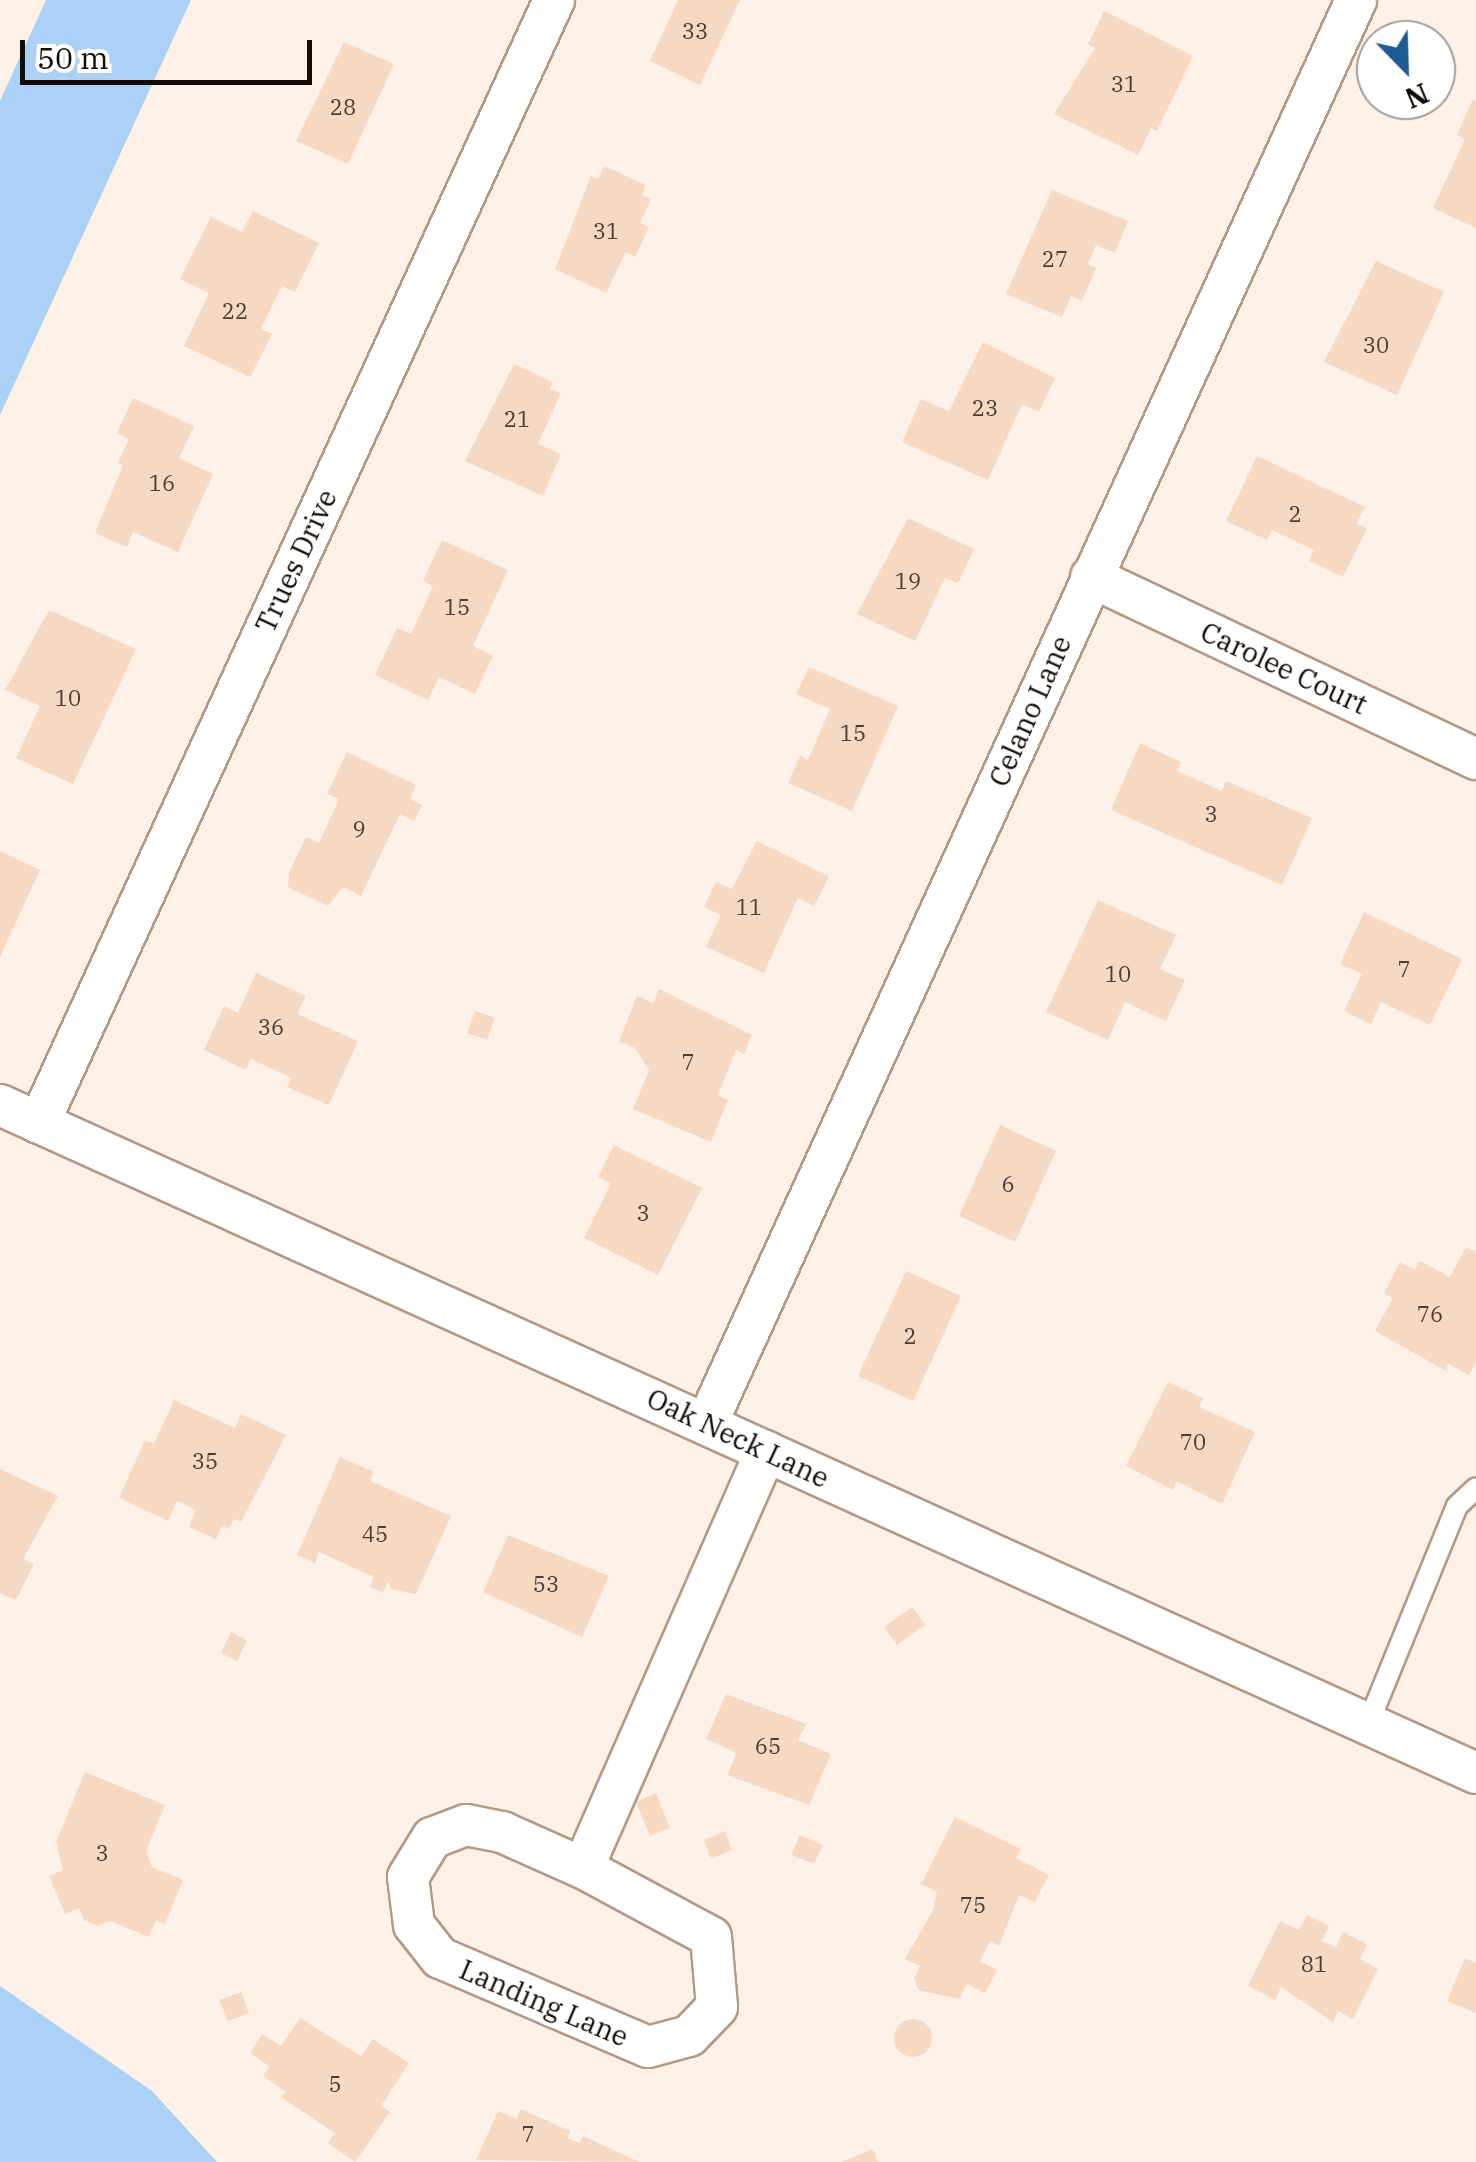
<!DOCTYPE html>
<style>
body{margin:0}
#map{position:relative;width:1476px;height:2162px;overflow:hidden;background:#fdf1e8;font-family:"IBM Plex Serif",serif}
div>[style]{position:absolute}
.water>*{inset:0;background:#acd1f6}
.building>*{inset:0;background:#f5d9c3}
.round{border-radius:50%}
.roads{filter:drop-shadow(2px 0 #b49984) drop-shadow(-2px 0 #b49984) drop-shadow(0 2px #b49984) drop-shadow(0 -2px #b49984)}
.service>*{height:20px;margin:-10px;padding:0 10px;transform-origin:10px;border-radius:10px;background:#fff}
.minor>*{height:40px;margin:-20px;padding:0 20px;transform-origin:20px;border-radius:20px;background:#fff}
span{translate:-50% -50%;white-space:nowrap;text-align:center;line-height:1.15;-webkit-text-stroke:8px #fff;paint-order:stroke}
.number-label{font-size:22px;color:#4c3e34}
.number-label span{-webkit-text-stroke-width:0}
.street-label{font-size:28px;color:#140b05}
.north{position:absolute;left:1356px;top:20px;width:100px;height:100px;box-sizing:border-box;background:#fff;border:2px solid #a19d9b;border-radius:50%;rotate:157deg;font-size:28px;font-weight:700;line-height:40px;text-align:center;color:#140b05}
.north::after{content:'';display:block;margin:auto;width:35px;height:45px;background:#1d5b92;clip-path:polygon(50% 0,100% 100%,50% 72%,0 100%)}
.scale{position:absolute;left:20px;top:40px;width:292px;height:45px;box-sizing:border-box;border:5px solid #140b05;border-top:0;padding-left:12px;font-size:30px;line-height:35px;white-space:nowrap;color:#140b05;-webkit-text-stroke:8px #fff;paint-order:stroke}
</style>
<div id="map">
<div class="water">
<div style="clip-path:polygon(46px 0,191px 0,0 415px,0 101px)"></div>
<div style="clip-path:polygon(0 1986px,152px 2091px,217px 2162px,0 2162px)"></div>
</div>
<div class="building">
<div style="clip-path:polygon(678px 0,740px 0,700px 85px,650px 61px)"></div>
<div style="clip-path:polygon(1104px 11px,1193px 56px,1157px 131px,1151px 128px,1138px 155px,1054px 114px,1095px 48px,1088px 44px)"></div>
<div style="clip-path:polygon(344px 42px,394px 64px,348px 164px,296px 141px)"></div>
<div style="clip-path:polygon(1473px 99px,1476px 101px,1476px 228px,1433px 208px,1465px 139px,1457px 135px)"></div>
<div style="clip-path:polygon(604px 166px,646px 185px,642px 195px,651px 199px,640px 223px,649px 227px,635px 257px,626px 252px,606px 293px,555px 269px,591px 176px,598px 179px)"></div>
<div style="clip-path:polygon(1052px 190px,1128px 221px,1115px 253px,1096px 245px,1088px 264px,1096px 268px,1082px 301px,1071px 296px,1062px 317px,1006px 294px)"></div>
<div style="clip-path:polygon(253px 211px,319px 243px,295px 292px,282px 286px,261px 329px,272px 334px,250px 377px,184px 346px,209px 293px,180px 279px,211px 217px,242px 232px)"></div>
<div style="clip-path:polygon(1376px 261px,1444px 292px,1397px 395px,1324px 362px)"></div>
<div style="clip-path:polygon(983px 342px,1055px 378px,1039px 412px,1022px 404px,988px 480px,902px 442px,921px 399px,949px 411px)"></div>
<div style="clip-path:polygon(514px 364px,553px 382px,550px 389px,561px 393px,538px 444px,561px 454px,543px 496px,465px 461px)"></div>
<div style="clip-path:polygon(133px 398px,194px 426px,179px 458px,213px 474px,178px 552px,133px 532px,127px 547px,95px 533px,123px 465px,118px 463px,129px 439px,117px 433px)"></div>
<div style="clip-path:polygon(1257px 456px,1365px 507px,1356px 524px,1367px 528px,1343px 577px,1309px 561px,1314px 550px,1272px 530px,1267px 540px,1226px 521px)"></div>
<div style="clip-path:polygon(908px 518px,974px 549px,958px 583px,945px 578px,915px 641px,857px 614px)"></div>
<div style="clip-path:polygon(442px 540px,508px 570px,473px 646px,493px 656px,475px 694px,439px 677px,428px 700px,375px 675px,397px 628px,411px 634px,433px 586px,423px 581px)"></div>
<div style="clip-path:polygon(49px 610px,136px 649px,73px 784px,16px 758px,40px 706px,5px 690px)"></div>
<div style="clip-path:polygon(809px 667px,898px 706px,852px 811px,788px 783px,800px 756px,808px 760px,830px 709px,796px 694px)"></div>
<div style="clip-path:polygon(1140px 743px,1181px 762px,1177px 771px,1222px 791px,1226px 781px,1312px 818px,1282px 885px,1111px 810px)"></div>
<div style="clip-path:polygon(347px 752px,416px 785px,410px 799px,422px 805px,414px 821px,400px 814px,361px 896px,343px 887px,328px 906px,288px 887px,289px 873px,306px 837px,319px 843px,339px 799px,327px 794px)"></div>
<div style="clip-path:polygon(757px 841px,829px 876px,814px 906px,798px 898px,764px 973px,706px 947px,721px 915px,704px 907px,716px 882px,732px 889px)"></div>
<div style="clip-path:polygon(0 851px,40px 870px,0 957px)"></div>
<div style="clip-path:polygon(1098px 900px,1176px 935px,1160px 969px,1185px 980px,1166px 1021px,1125px 1002px,1108px 1040px,1046px 1012px)"></div>
<div style="clip-path:polygon(1364px 912px,1462px 959px,1430px 1025px,1381px 1002px,1371px 1024px,1344px 1011px,1362px 974px,1340px 964px)"></div>
<div style="clip-path:polygon(256px 973px,306px 996px,297px 1014px,358px 1041px,329px 1105px,287px 1087px,292px 1078px,251px 1059px,246px 1070px,204px 1050px,224px 1006px,238px 1013px)"></div>
<div style="clip-path:polygon(659px 989px,752px 1035px,744px 1054px,736px 1050px,718px 1095px,728px 1100px,711px 1142px,633px 1109px,649px 1070px,635px 1048px,619px 1041px,637px 996px,653px 1003px)"></div>
<div style="clip-path:polygon(475px 1011px,495px 1018px,487px 1040px,467px 1033px)"></div>
<div style="clip-path:polygon(1000px 1125px,1056px 1151px,1015px 1242px,959px 1216px)"></div>
<div style="clip-path:polygon(614px 1145px,702px 1188px,658px 1275px,584px 1238px,611px 1183px,598px 1177px)"></div>
<div style="clip-path:polygon(1466px 1247px,1476px 1252px,1476px 1362px,1469px 1375px,1448px 1364px,1446px 1371px,1375px 1331px,1393px 1298px,1384px 1293px,1400px 1262px,1415px 1270px,1420px 1261px,1450px 1277px)"></div>
<div style="clip-path:polygon(906px 1271px,961px 1296px,913px 1401px,858px 1376px)"></div>
<div style="clip-path:polygon(1168px 1382px,1203px 1398px,1199px 1407px,1255px 1432px,1222px 1504px,1177px 1481px,1173px 1490px,1126px 1466px)"></div>
<div style="clip-path:polygon(174px 1400px,235px 1428px,241px 1414px,286px 1435px,241px 1522px,234px 1519px,229px 1529px,222px 1526px,216px 1539px,189px 1527px,196px 1510px,177px 1501px,168px 1521px,119px 1498px,145px 1440px,154px 1444px)"></div>
<div style="clip-path:polygon(340px 1457px,374px 1472px,370px 1481px,451px 1516px,416px 1594px,391px 1589px,388px 1581px,383px 1593px,370px 1587px,374px 1577px,319px 1552px,315px 1563px,297px 1555px)"></div>
<div style="clip-path:polygon(0 1469px,58px 1496px,23px 1559px,34px 1564px,16px 1600px,0 1593px)"></div>
<div style="clip-path:polygon(508px 1535px,609px 1576px,582px 1637px,483px 1592px)"></div>
<div style="clip-path:polygon(912px 1607px,925px 1625px,897px 1645px,884px 1627px)"></div>
<div style="clip-path:polygon(231px 1632px,247px 1640px,237px 1661px,221px 1653px)"></div>
<div style="clip-path:polygon(726px 1694px,806px 1724px,798px 1740px,831px 1754px,809px 1805px,727px 1775px,737px 1753px,706px 1739px)"></div>
<div style="clip-path:polygon(85px 1772px,165px 1805px,146px 1851px,152px 1867px,183px 1880px,165px 1924px,156px 1920px,149px 1937px,110px 1921px,98px 1926px,84px 1920px,79px 1908px,65px 1914px,49px 1876px,63px 1870px,56px 1842px)"></div>
<div style="clip-path:polygon(656px 1793px,670px 1828px,650px 1836px,636px 1802px)"></div>
<div style="clip-path:polygon(955px 1817px,1021px 1849px,1016px 1858px,1049px 1875px,1035px 1902px,1019px 1895px,999px 1946px,990px 1941px,980px 1961px,997px 1970px,985px 1993px,967px 1984px,959px 1999px,918px 1990px,914px 1978px,920px 1966px,905px 1959px,933px 1910px,937px 1892px,921px 1884px)"></div>
<div style="clip-path:polygon(725px 1831px,732px 1850px,711px 1859px,704px 1840px)"></div>
<div style="clip-path:polygon(800px 1835px,823px 1845px,814px 1864px,791px 1855px)"></div>
<div style="clip-path:polygon(1307px 1915px,1329px 1926px,1322px 1941px,1336px 1947px,1343px 1932px,1367px 1944px,1360px 1959px,1378px 1969px,1353px 2019px,1338px 2011px,1333px 2022px,1281px 1987px,1275px 2000px,1248px 1986px,1280px 1921px,1299px 1930px)"></div>
<div style="clip-path:polygon(1465px 1958px,1476px 1963px,1476px 2013px,1447px 2001px)"></div>
<div style="clip-path:polygon(241px 1992px,249px 2013px,228px 2021px,219px 2000px)"></div>
<div style="clip-path:polygon(300px 2018px,361px 2056px,373px 2039px,409px 2063px,381px 2106px,390px 2112px,355px 2162px,328px 2143px,335px 2133px,281px 2097px,286px 2092px,263px 2076px,269px 2066px,250px 2053px,262px 2034px,281px 2046px)"></div>
<div class="round" style="left:894px;top:2019px;width:38px;height:38px"></div>
<div style="clip-path:polygon(521px 2109px,570px 2131px,567px 2138px,579px 2143px,583px 2136px,639px 2162px,476px 2160px,498px 2111px,517px 2119px)"></div>
<div style="clip-path:polygon(873px 2149px,878px 2162px,841px 2162px)"></div>
</div>
<div class="roads">
<div class="service">
<div style="left:1368px;top:1724px;width:235px;rotate:-67.8deg"></div>
<div style="left:1457px;top:1506px;width:26px;rotate:-43deg"></div>
</div>
<div class="minor">
<div style="left:1091px;top:577px;width:426px;rotate:25.3deg"></div>
<div style="left:0;top:1105px;width:1620px;rotate:24.35deg"></div>
<div style="left:39px;top:1123px;width:1235px;rotate:-65.36deg"></div>
<div style="left:707px;top:1423px;width:1564px;rotate:-65.48deg"></div>
<div style="left:583px;top:1868px;width:145px;rotate:28.3deg"></div>
<div style="left:711px;top:1937px;width:70px;rotate:85.1deg"></div>
<div style="left:717px;top:2007px;width:40px;rotate:134deg"></div>
<div style="left:689px;top:2036px;width:42px;rotate:165deg"></div>
<div style="left:648px;top:2047px;width:226px;rotate:-156.8deg"></div>
<div style="left:440px;top:1958px;width:42px;rotate:-128.2deg"></div>
<div style="left:414px;top:1925px;width:48px;rotate:-97.1deg"></div>
<div style="left:408px;top:1877px;width:46px;rotate:-58.4deg"></div>
<div style="left:432px;top:1838px;width:36px;rotate:-21deg"></div>
<div style="left:466px;top:1825px;width:37px;rotate:11deg"></div>
<div style="left:502px;top:1832px;width:89px;rotate:24deg"></div>
<div style="left:583px;top:1868px;width:455px;rotate:-66.3deg"></div>
</div>
</div>
<div class="number-label">
<span style="left:695px;top:31px">33</span>
<span style="left:1124px;top:84px">31</span>
<span style="left:343px;top:107px">28</span>
<span style="left:606px;top:231px">31</span>
<span style="left:1055px;top:259px">27</span>
<span style="left:235px;top:311px">22</span>
<span style="left:1376px;top:345px">30</span>
<span style="left:985px;top:408px">23</span>
<span style="left:517px;top:419px">21</span>
<span style="left:162px;top:483px">16</span>
<span style="left:1295px;top:514px">2</span>
<span style="left:908px;top:581px">19</span>
<span style="left:457px;top:607px">15</span>
<span style="left:68px;top:698px">10</span>
<span style="left:853px;top:733px">15</span>
<span style="left:1211px;top:814px">3</span>
<span style="left:359px;top:829px">9</span>
<span style="left:749px;top:907px">11</span>
<span style="left:1404px;top:969px">7</span>
<span style="left:1118px;top:974px">10</span>
<span style="left:271px;top:1027px">36</span>
<span style="left:688px;top:1062px">7</span>
<span style="left:1008px;top:1184px">6</span>
<span style="left:643px;top:1213px">3</span>
<span style="left:1430px;top:1314px">76</span>
<span style="left:910px;top:1336px">2</span>
<span style="left:1193px;top:1442px">70</span>
<span style="left:205px;top:1461px">35</span>
<span style="left:375px;top:1534px">45</span>
<span style="left:546px;top:1584px">53</span>
<span style="left:768px;top:1746px">65</span>
<span style="left:102px;top:1853px">3</span>
<span style="left:973px;top:1905px">75</span>
<span style="left:1314px;top:1964px">81</span>
<span style="left:335px;top:2084px">5</span>
<span style="left:528px;top:2134px">7</span>
</div>
<div class="street-label">
<span style="left:296px;top:561px;rotate:-65deg">Trues Drive</span>
<span style="left:1284px;top:668px;rotate:25deg">Carolee Court</span>
<span style="left:1030px;top:711px;rotate:-66deg">Celano Lane</span>
<span style="left:738px;top:1438px;rotate:25deg">Oak Neck Lane</span>
<span style="left:544px;top:2003px;rotate:23deg">Landing Lane</span>
</div>
<div class="north">N</div>
<div class="scale">50 m</div>
</div>
